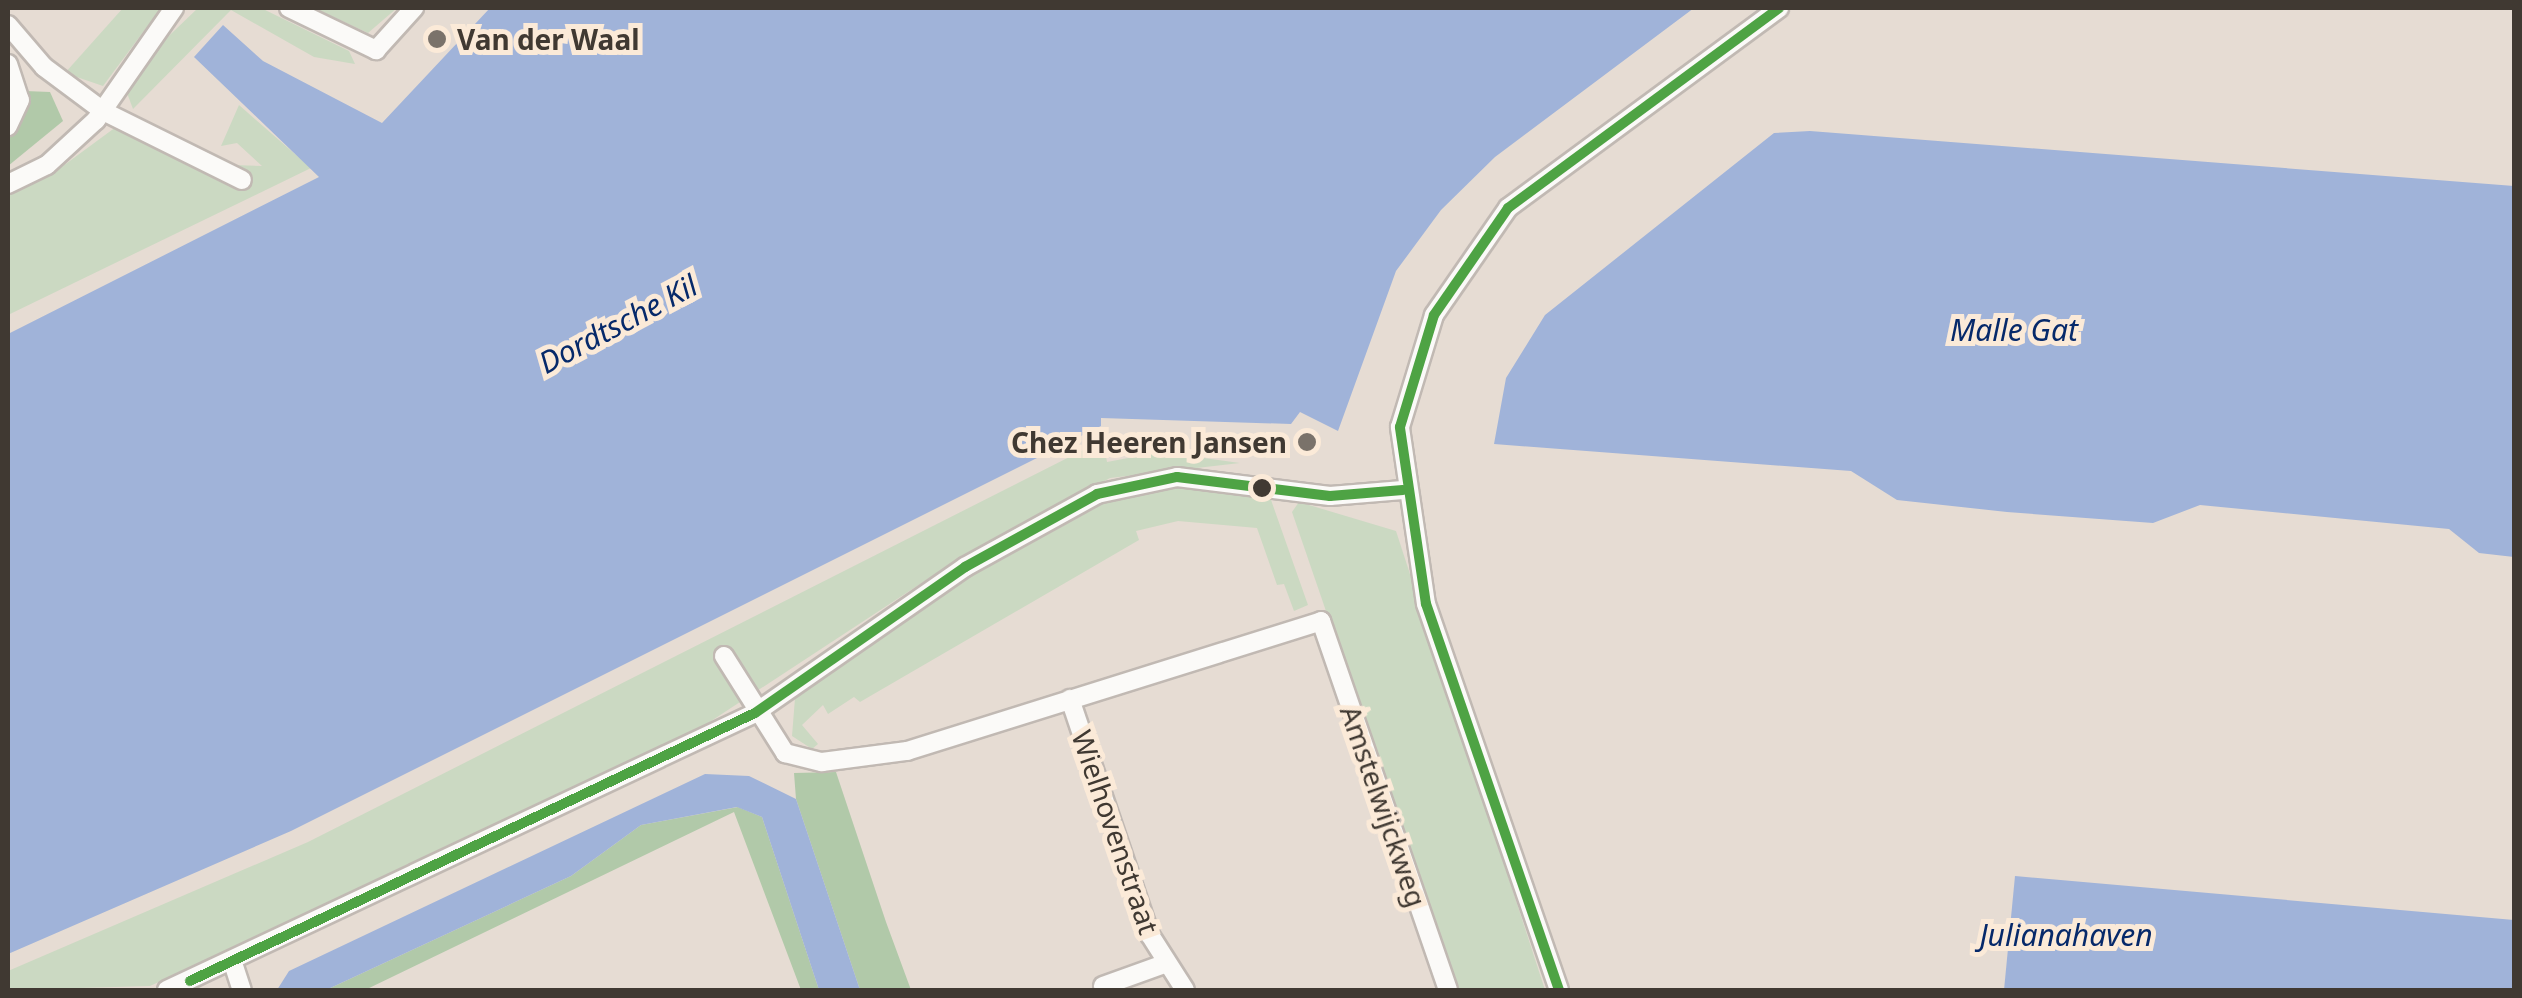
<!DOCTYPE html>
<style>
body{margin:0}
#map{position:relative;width:2522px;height:998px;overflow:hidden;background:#e6dcd3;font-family:"Noto Sans",sans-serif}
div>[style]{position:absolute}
.green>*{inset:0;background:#cbd9c2}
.forest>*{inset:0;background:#b1c9a9}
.water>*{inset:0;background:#a0b3d9}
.roads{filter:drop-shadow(2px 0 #c1b9b3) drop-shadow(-2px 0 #c1b9b3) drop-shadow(0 2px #c1b9b3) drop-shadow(0 -2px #c1b9b3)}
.minor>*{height:18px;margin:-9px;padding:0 9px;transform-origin:9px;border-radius:9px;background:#fbfaf8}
.bus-1>*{height:10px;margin:-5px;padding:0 5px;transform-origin:5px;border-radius:5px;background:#4ea344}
.dots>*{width:28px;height:28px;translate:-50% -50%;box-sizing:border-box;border:5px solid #fbead8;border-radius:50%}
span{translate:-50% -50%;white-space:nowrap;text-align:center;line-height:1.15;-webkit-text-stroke:10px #fbead8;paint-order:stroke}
.poi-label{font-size:28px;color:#403932;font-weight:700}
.left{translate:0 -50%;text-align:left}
.right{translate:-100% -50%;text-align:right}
.street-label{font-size:28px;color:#403932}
.water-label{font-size:30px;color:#06296a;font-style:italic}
.frame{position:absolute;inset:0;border:10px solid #403932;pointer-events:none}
</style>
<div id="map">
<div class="green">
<div style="clip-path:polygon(123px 8px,161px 8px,103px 86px,65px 73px)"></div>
<div style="clip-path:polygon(198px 8px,261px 8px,349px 51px,355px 64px,314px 57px,231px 10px,133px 109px,127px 93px,149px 55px)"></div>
<div style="clip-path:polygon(314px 8px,397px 8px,368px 33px)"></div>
<div style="clip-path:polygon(239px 105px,311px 168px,8px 315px,8px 193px,48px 177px,120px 124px,199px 164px,262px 166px,237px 143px,221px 146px)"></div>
<div style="clip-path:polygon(1103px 440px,1107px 462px,1160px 452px,1240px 463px,1110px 478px,952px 563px,670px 748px,150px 986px,8px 990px,8px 971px,308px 842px)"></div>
<div style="clip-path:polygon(1165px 485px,1270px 497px,1308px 605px,1294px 611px,1284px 584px,1277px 585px,1257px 528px,1178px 521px,1136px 531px,1139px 540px,860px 702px,854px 697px,828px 714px,823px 705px,802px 725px,818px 744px,812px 749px,792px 736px,795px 698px,961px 582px,1108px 501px)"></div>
<div style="clip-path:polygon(1299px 502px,1396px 531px,1545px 990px,1456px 990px,1292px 512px)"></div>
</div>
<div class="forest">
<div style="clip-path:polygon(25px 91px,50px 92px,63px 121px,8px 166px,8px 133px)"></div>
<div style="clip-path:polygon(836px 772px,886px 922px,911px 990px,860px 990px,796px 799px,794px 773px)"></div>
<div style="clip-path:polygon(738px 807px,762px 817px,819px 990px,801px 990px,734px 812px,365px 990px,326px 990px,571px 876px,641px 825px)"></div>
</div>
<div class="water">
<div style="clip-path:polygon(490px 8px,1694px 8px,1495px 157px,1441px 210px,1396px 271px,1338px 431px,1300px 412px,1291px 424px,1101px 418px,1101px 426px,291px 831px,8px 954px,8px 334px,319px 177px,194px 57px,223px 25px,263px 61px,382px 123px)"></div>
<div style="clip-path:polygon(1810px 131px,2514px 186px,2514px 557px,2479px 553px,2449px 529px,2200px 505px,2153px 523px,2007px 512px,1897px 500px,1851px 471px,1494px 444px,1506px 378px,1545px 315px,1774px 133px)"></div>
<div style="clip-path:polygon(705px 774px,749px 776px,796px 799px,860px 990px,819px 990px,762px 817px,737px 807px,641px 825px,571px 876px,326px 990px,277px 990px,289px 971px)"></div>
<div style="clip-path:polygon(2015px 876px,2514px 920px,2514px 990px,2004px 990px)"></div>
</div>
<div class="roads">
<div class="minor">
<div style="left:289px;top:8px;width:97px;rotate:25.8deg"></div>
<div style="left:376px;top:50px;width:57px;rotate:-47.9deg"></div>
<div style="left:8px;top:25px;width:55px;rotate:49.4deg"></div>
<div style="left:44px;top:67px;width:74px;rotate:36.7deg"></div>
<div style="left:103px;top:111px;width:155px;rotate:26.4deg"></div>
<div style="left:8px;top:64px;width:38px;rotate:72deg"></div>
<div style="left:20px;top:100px;width:29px;rotate:115deg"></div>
<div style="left:8px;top:184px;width:43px;rotate:-26deg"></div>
<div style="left:47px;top:165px;width:67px;rotate:-42.6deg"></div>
<div style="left:96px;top:120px;width:136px;rotate:-55.1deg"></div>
<div style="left:724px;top:656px;width:115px;rotate:57.8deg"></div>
<div style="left:785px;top:753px;width:38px;rotate:14deg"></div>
<div style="left:822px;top:762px;width:86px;rotate:-7.4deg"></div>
<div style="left:907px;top:751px;width:434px;rotate:-17.4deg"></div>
<div style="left:1321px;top:621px;width:390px;rotate:71deg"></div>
<div style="left:1070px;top:699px;width:249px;rotate:71.3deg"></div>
<div style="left:1150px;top:935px;width:65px;rotate:57.5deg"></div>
<div style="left:233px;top:963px;width:28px;rotate:72deg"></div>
<div style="left:1103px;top:986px;width:65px;rotate:-19.8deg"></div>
<div style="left:167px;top:990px;width:650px;rotate:-25.22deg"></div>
<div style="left:755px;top:713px;width:256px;rotate:-34.8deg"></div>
<div style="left:965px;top:567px;width:151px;rotate:-28.9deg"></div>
<div style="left:1097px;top:494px;width:82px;rotate:-12deg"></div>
<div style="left:1177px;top:477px;width:154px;rotate:7.1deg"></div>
<div style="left:1330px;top:496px;width:73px;rotate:-4.7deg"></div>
<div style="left:1559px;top:990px;width:408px;rotate:-109deg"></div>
<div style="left:1426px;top:604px;width:179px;rotate:-98.4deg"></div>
<div style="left:1400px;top:427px;width:117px;rotate:-73.1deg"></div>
<div style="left:1434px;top:315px;width:130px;rotate:-55.3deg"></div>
<div style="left:1508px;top:208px;width:337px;rotate:-36.4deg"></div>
</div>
</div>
<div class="bus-1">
<div style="left:190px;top:981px;width:625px;rotate:-25.38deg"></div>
<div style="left:755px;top:713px;width:256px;rotate:-34.8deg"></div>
<div style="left:965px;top:567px;width:151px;rotate:-28.9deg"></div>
<div style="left:1097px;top:494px;width:82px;rotate:-12deg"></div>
<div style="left:1177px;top:477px;width:154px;rotate:7.1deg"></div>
<div style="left:1330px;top:496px;width:73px;rotate:-4.7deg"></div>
<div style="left:1559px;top:990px;width:408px;rotate:-109deg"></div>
<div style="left:1426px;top:604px;width:179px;rotate:-98.4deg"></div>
<div style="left:1400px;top:427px;width:117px;rotate:-73.1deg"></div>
<div style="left:1434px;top:315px;width:130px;rotate:-55.3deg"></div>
<div style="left:1508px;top:208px;width:337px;rotate:-36.4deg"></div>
</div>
<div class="dots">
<div style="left:437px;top:39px;background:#7a726a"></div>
<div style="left:1307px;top:442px;background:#7a726a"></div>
<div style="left:1262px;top:488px;background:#403932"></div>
</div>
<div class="poi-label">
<span class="left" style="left:457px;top:39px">Van der Waal</span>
<span class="right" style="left:1287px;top:442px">Chez Heeren Jansen</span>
</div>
<div class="street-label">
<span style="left:1384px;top:806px;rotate:71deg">Amstelwijckweg</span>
<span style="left:1116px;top:832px;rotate:71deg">Wielhovenstraat</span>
</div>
<div class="water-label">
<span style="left:618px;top:324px;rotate:-28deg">Dordtsche Kil</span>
<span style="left:2014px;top:330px">Malle Gat</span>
<span style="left:2066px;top:935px">Julianahaven</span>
</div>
<div class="frame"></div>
</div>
